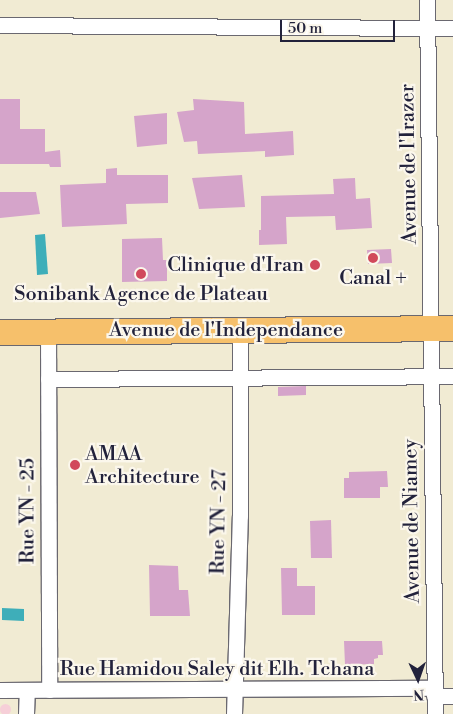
<!DOCTYPE html>
<style>
body{margin:0}
#map{position:relative;width:453px;height:714px;overflow:hidden;background:#f1ebd3;font-family:"Libre Bodoni",serif}
div>[style]{position:absolute}
.built>*{inset:0;background:#f6cfd8}
.round{border-radius:50%}
.water>*{inset:0;background:#3eaeb9}
.building>*{inset:0;background:#d5a4ca}
.roads{filter:drop-shadow(1px 0 #6a6870) drop-shadow(-1px 0 #6a6870) drop-shadow(0 1px #6a6870) drop-shadow(0 -1px #6a6870)}
.minor>*{height:15px;margin:-7.5px;padding:0 7.5px;transform-origin:7.5px;border-radius:7.5px;background:#fff}
.trunk>*{height:25px;margin:-12.5px;padding:0 12.5px;transform-origin:12.5px;border-radius:12.5px;background:#f6c06b}
.dots>*{width:14px;height:14px;translate:-50% -50%;box-sizing:border-box;border:2px solid #fbf7ec;border-radius:50%}
span{translate:-50% -50%;white-space:nowrap;text-align:center;line-height:1.15;-webkit-text-stroke:4.5px #fbf7ec;paint-order:stroke}
.street-label{font-size:20px;color:#22223b}
.poi-label{font-size:20px;color:#22223b}
.right{translate:-100% -50%;text-align:right}
.left{translate:0 -50%;text-align:left}
.north{position:absolute;left:393px;top:654px;width:50px;height:50px;-webkit-text-stroke:4px #fbf7ec;paint-order:stroke;rotate:177deg;font-size:14px;font-weight:700;line-height:20px;text-align:center;color:#22223b}
.north::after{content:'';display:block;margin:auto;width:18px;height:22px;background:#22223b;clip-path:polygon(50% 0,100% 100%,50% 72%,0 100%)}
.scale{position:absolute;left:280px;top:20px;width:115px;height:22px;box-sizing:border-box;border:2px solid #22223b;border-top:0;padding-left:6px;font-size:15px;line-height:18px;white-space:nowrap;color:#22223b;-webkit-text-stroke:4px #fbf7ec;paint-order:stroke}
</style>
<div id="map">
<div class="built">
<div class="round" style="left:-0.5px;top:703.5px;width:11px;height:11px"></div>
</div>
<div class="water">
<div style="clip-path:polygon(45px 234px,48px 274px,37px 275px,35px 235px)"></div>
<div style="clip-path:polygon(2px 608px,24px 609px,24px 621px,2px 620px)"></div>
</div>
<div class="building">
<div style="clip-path:polygon(0 99px,20px 99px,20px 129px,45px 129px,45px 152px,60px 150px,61px 167px,50px 167px,49px 164px,0 164px)"></div>
<div style="clip-path:polygon(193px 99px,244px 102px,245px 134px,293px 131px,294px 155px,265px 157px,265px 151px,198px 154px,197px 141px,184px 142px,177px 112px,194px 110px)"></div>
<div style="clip-path:polygon(167px 113px,167px 144px,137px 147px,134px 116px)"></div>
<div style="clip-path:polygon(117px 168px,117px 175px,168px 175px,168px 203px,126px 204px,127px 224px,62px 227px,60px 185px,106px 183px,106px 169px)"></div>
<div style="clip-path:polygon(242px 175px,245px 207px,199px 209px,192px 178px)"></div>
<div style="clip-path:polygon(355px 178px,356px 199px,370px 198px,372px 228px,336px 230px,335px 216px,286px 217px,287px 244px,259px 245px,259px 230px,261px 230px,261px 196px,334px 194px,333px 179px)"></div>
<div style="clip-path:polygon(0 192px,36px 192px,40px 214px,0 218px)"></div>
<div style="clip-path:polygon(162px 238px,163px 260px,167px 260px,167px 281px,122px 282px,122px 239px)"></div>
<div style="clip-path:polygon(391px 249px,392px 263px,368px 264px,367px 250px)"></div>
<div style="clip-path:polygon(306px 386px,306px 395px,278px 396px,278px 387px)"></div>
<div style="clip-path:polygon(387px 471px,388px 487px,380px 487px,380px 498px,344px 498px,344px 478px,349px 478px,349px 472px)"></div>
<div style="clip-path:polygon(331px 520px,332px 558px,311px 558px,310px 521px)"></div>
<div style="clip-path:polygon(149px 565px,178px 566px,179px 590px,188px 590px,190px 616px,150px 616px)"></div>
<div style="clip-path:polygon(281px 568px,297px 568px,297px 586px,315px 586px,315px 615px,282px 615px)"></div>
<div style="clip-path:polygon(344px 641px,382px 641px,383px 655px,378px 655px,378px 658px,374px 659px,374px 664px,345px 665px)"></div>
</div>
<div class="roads">
<div class="minor">
<div style="left:427px;top:0;width:714px;rotate:89.36deg"></div>
<div style="left:0;top:25px;width:453px;rotate:0.4deg"></div>
<div style="left:48px;top:331px;width:359px;rotate:89.8deg"></div>
<div style="left:48px;top:379px;width:405px;rotate:-0.4deg"></div>
<div style="left:0;top:690px;width:434px;rotate:-0.3deg"></div>
<div style="left:434px;top:696px;width:19px"></div>
<div style="left:26px;top:714px;width:24px;rotate:-88deg"></div>
<div style="left:234px;top:714px;width:198px;rotate:-88.3deg"></div>
<div style="left:240px;top:516px;width:186px;rotate:-90deg"></div>
</div>
<div class="trunk">
<div style="left:0;top:332px;width:453px;rotate:-0.5deg"></div>
</div>
</div>
<div class="dots">
<div style="left:373px;top:258px;background:#d1495b"></div>
<div style="left:315px;top:265px;background:#d1495b"></div>
<div style="left:141px;top:274px;background:#d1495b"></div>
<div style="left:75px;top:465px;background:#d1495b"></div>
</div>
<div class="street-label">
<span style="left:409px;top:164px;rotate:-91deg">Avenue de l'Irazer</span>
<span style="left:226px;top:330px">Avenue de l'Independance</span>
<span style="left:28px;top:511px;rotate:-90deg">Rue YN - 25</span>
<span style="left:412px;top:521px;rotate:-91deg">Avenue de Niamey</span>
<span style="left:219px;top:522px;rotate:-89deg">Rue YN - 27</span>
<span style="left:217px;top:669px">Rue Hamidou Saley dit Elh. Tchana</span>
</div>
<div class="poi-label">
<span class="right" style="left:304px;top:265px">Clinique d'Iran</span>
<span style="left:373px;top:278px">Canal +</span>
<span style="left:141px;top:294px">Sonibank Agence de Plateau</span>
<span class="left" style="left:85px;top:466px">AMAA<br>Architecture</span>
</div>
<div class="north">N</div>
<div class="scale">50 m</div>
</div>
